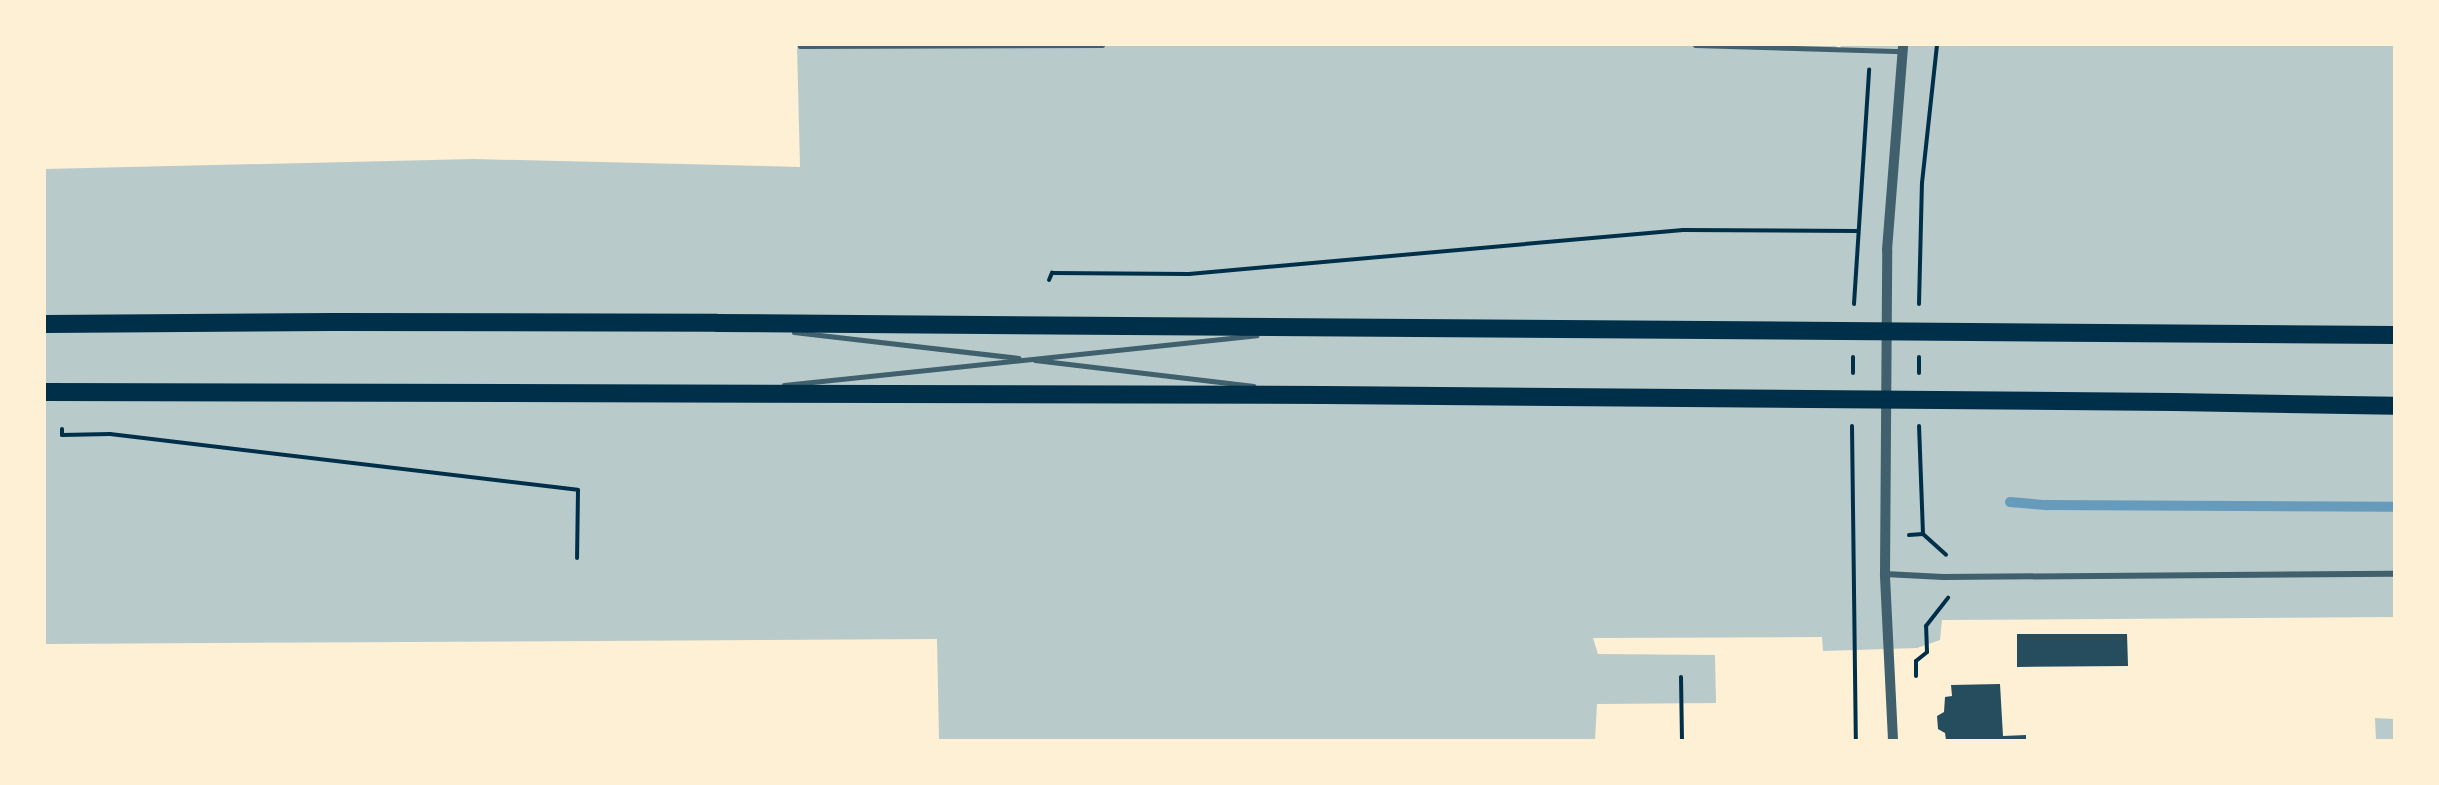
<!DOCTYPE html>
<style>
body{margin:0}
#map{position:relative;width:2439px;height:785px;overflow:hidden;background:#fdf0d5;font-family:Montserrat,sans-serif}
div>[style]{position:absolute}
.green>*{inset:0;background:#b9caca}
.stream>*{height:10px;margin:-5px;padding:0 5px;transform-origin:5px;border-radius:5px;background:#669bbc}
.building>*{inset:0;background:#264d5e}
.path>*{height:4px;margin:-2px;padding:0 2px;transform-origin:2px;border-radius:2px;background:#003049}
.service>*{height:4.5px;margin:-2.25px;padding:0 2.25px;transform-origin:2.25px;border-radius:2.25px;background:#3f606c}
.minor>*{height:6px;margin:-3px;padding:0 3px;transform-origin:3px;border-radius:3px;background:#3f606c}
.tertiary>*{height:10px;margin:-5px;padding:0 5px;transform-origin:5px;border-radius:5px;background:#3f606c}
.motorway>*{height:18px;margin:-9px;padding:0 9px;transform-origin:9px;border-radius:9px;background:#003049}
span{translate:-50% -50%;white-space:nowrap;text-align:center;line-height:1.15;-webkit-text-stroke:6px #fdf0d5;paint-order:stroke}
.frame{position:absolute;inset:0;border:46px solid #fdf0d5;pointer-events:none}
</style>
<div id="map">
<div class="green">
<div style="clip-path:polygon(797px 45px,1834px 45px,1840px 49px,1841px 45px,2394px 45px,2394px 617px,1942px 620px,1940px 640px,1917px 648px,1823px 651px,1822px 637px,1593px 638px,1598px 654px,1715px 655px,1716px 703px,1597px 704px,1595px 740px,939px 740px,937px 639px,45px 644px,45px 169px,474px 159px,800px 167px)"></div>
<div style="clip-path:polygon(2375px 718px,2394px 719px,2394px 740px,2376px 740px)"></div>
</div>
<div class="stream">
<div style="left:2010px;top:502px;width:36px;rotate:5deg"></div>
<div style="left:2046px;top:505px;width:348px;rotate:0.3deg"></div>
</div>
<div class="building">
<div style="clip-path:polygon(2017px 634px,2127px 634px,2128px 666px,2017px 667px)"></div>
<div style="clip-path:polygon(2000px 684px,2003px 736px,2026px 735px,2026px 740px,1946px 740px,1945px 733px,1938px 729px,1937px 716px,1944px 712px,1945px 697px,1952px 696px,1951px 685px)"></div>
</div>
<div class="path">
<div style="left:1049px;top:280px;width:8px;rotate:-67deg"></div>
<div style="left:1052px;top:273px;width:137px;rotate:0.4deg"></div>
<div style="left:1189px;top:274px;width:496px;rotate:-5.1deg"></div>
<div style="left:1683px;top:230px;width:174px;rotate:0.3deg"></div>
<div style="left:1854px;top:304px;width:235px;rotate:-86.3deg"></div>
<div style="left:1919px;top:304px;width:121px;rotate:-88.6deg"></div>
<div style="left:1922px;top:183px;width:139px;rotate:-83.8deg"></div>
<div style="left:1919px;top:357px;width:16px;rotate:90deg"></div>
<div style="left:1853px;top:373px;width:16px;rotate:-90deg"></div>
<div style="left:1852px;top:426px;width:314px;rotate:89.3deg"></div>
<div style="left:62px;top:429px;width:6px;rotate:90deg"></div>
<div style="left:62px;top:435px;width:48px;rotate:-1.2deg"></div>
<div style="left:110px;top:434px;width:471px;rotate:6.8deg"></div>
<div style="left:578px;top:490px;width:68px;rotate:90.8deg"></div>
<div style="left:1923px;top:534px;width:31px;rotate:42deg"></div>
<div style="left:1909px;top:535px;width:14px;rotate:-4deg"></div>
<div style="left:1923px;top:534px;width:108px;rotate:-92.1deg"></div>
<div style="left:1916px;top:676px;width:15px;rotate:-90deg"></div>
<div style="left:1916px;top:661px;width:14px;rotate:-39deg"></div>
<div style="left:1927px;top:652px;width:26px;rotate:-92deg"></div>
<div style="left:1926px;top:626px;width:36px;rotate:-52deg"></div>
<div style="left:1681px;top:677px;width:63px;rotate:89.1deg"></div>
</div>
<div class="service">
<div style="left:1695px;top:45px;width:208px;rotate:1.7deg"></div>
<div style="left:800px;top:46px;width:302px;rotate:-0.2deg"></div>
<div style="left:794px;top:332px;width:226px;rotate:6.6deg"></div>
<div style="left:1035px;top:360px;width:220px;rotate:6.8deg"></div>
<div style="left:784px;top:385px;width:475px;rotate:-6deg"></div>
</div>
<div class="minor">
<div style="left:1885px;top:574px;width:58px;rotate:3deg"></div>
<div style="left:1943px;top:577px;width:451px;rotate:-0.4deg"></div>
</div>
<div class="tertiary">
<div style="left:1893px;top:740px;width:166px;rotate:-92.8deg"></div>
<div style="left:1885px;top:574px;width:324px;rotate:-89.6deg"></div>
<div style="left:1887px;top:250px;width:206px;rotate:-85.5deg"></div>
</div>
<div class="motorway">
<div style="left:45px;top:324px;width:288px;rotate:-0.4deg"></div>
<div style="left:333px;top:322px;width:384px;rotate:0.1deg"></div>
<div style="left:717px;top:323px;width:1677px;rotate:0.41deg"></div>
<div style="left:45px;top:392px;width:1280px;rotate:0.13deg"></div>
<div style="left:1325px;top:395px;width:849px;rotate:0.47deg"></div>
<div style="left:2174px;top:402px;width:220px;rotate:1deg"></div>
</div>
<div class="frame"></div>
</div>
